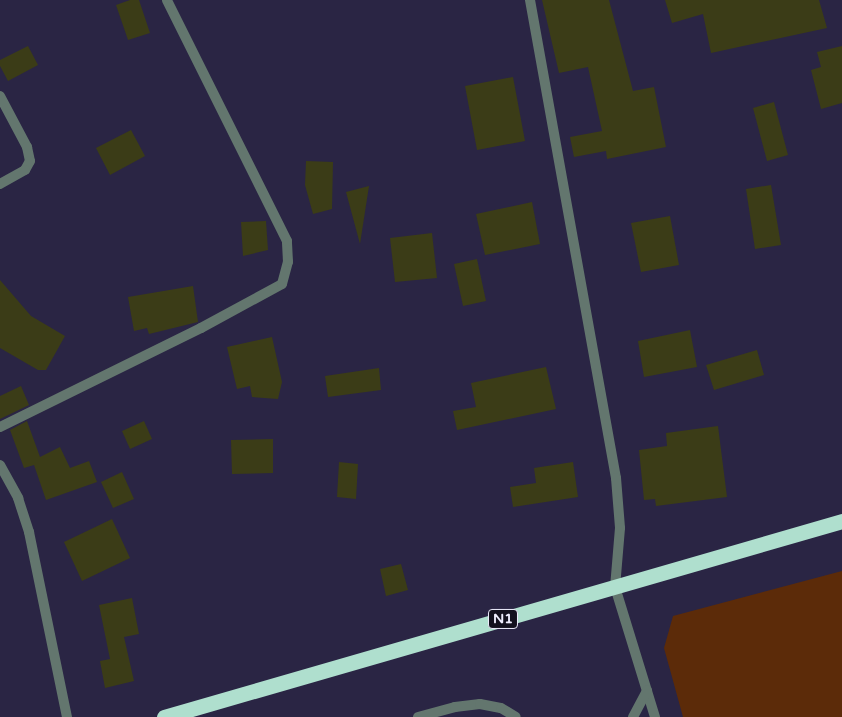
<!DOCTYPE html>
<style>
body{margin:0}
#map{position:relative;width:842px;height:717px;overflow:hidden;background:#2a2544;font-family:"Varela Round",sans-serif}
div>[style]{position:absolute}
.green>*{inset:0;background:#5c2b09}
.building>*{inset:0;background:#3b3c17}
.street>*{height:10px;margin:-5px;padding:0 5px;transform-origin:5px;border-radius:5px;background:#63766e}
.highway>*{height:15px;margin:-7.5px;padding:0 7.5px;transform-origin:7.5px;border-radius:7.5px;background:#afdfce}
span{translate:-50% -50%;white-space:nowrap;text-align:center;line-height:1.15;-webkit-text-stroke:4px #13111e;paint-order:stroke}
.shield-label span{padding:1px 4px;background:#13111e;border:1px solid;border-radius:4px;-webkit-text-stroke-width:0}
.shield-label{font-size:14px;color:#efeefe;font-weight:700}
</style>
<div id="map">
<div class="green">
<div style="clip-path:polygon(842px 571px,842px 717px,683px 717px,664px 648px,673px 616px)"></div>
</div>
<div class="building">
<div style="clip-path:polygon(130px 0,139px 0,150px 33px,128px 40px,116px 5px)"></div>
<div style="clip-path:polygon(542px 0,609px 0,633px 91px,654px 87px,666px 147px,607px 159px,606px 151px,574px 157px,570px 137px,602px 131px,588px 67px,559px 73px)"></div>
<div style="clip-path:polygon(665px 0,819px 0,827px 28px,711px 53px,703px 14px,672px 23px)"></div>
<div style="clip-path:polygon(28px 46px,38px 65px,8px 81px,0 66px,0 60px)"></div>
<div style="clip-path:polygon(842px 46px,842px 103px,821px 109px,811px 70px,821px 67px,817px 52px)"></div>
<div style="clip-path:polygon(513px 77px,525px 141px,477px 150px,465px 86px)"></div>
<div style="clip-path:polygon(774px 102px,788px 155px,767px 161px,753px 108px)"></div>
<div style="clip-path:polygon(131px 130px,145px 156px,110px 175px,96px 148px)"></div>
<div style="clip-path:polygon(306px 161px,333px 162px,332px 209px,313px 214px,305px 185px)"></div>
<div style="clip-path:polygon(771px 185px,781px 245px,755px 249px,746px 189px)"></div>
<div style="clip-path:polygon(369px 186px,360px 244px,346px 192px)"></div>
<div style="clip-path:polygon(532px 202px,540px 244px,485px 255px,476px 214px)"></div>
<div style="clip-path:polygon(670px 216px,679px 265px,641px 272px,631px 223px)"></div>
<div style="clip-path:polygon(266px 221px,268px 250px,243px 256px,241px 222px)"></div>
<div style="clip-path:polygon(432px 233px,437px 278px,395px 282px,390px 238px)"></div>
<div style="clip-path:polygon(477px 259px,486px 301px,463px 306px,454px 264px)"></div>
<div style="clip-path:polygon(0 280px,31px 316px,65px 336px,46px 370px,38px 370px,0 348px)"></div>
<div style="clip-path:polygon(193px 286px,198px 322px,149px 334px,147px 328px,134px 331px,128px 297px)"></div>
<div style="clip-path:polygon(690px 330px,697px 367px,644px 377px,638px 341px)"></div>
<div style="clip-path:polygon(272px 337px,282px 382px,278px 399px,252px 397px,250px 386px,237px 389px,227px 347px)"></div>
<div style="clip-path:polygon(757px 350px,764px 375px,714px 390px,706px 365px)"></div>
<div style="clip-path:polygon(546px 367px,556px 409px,457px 430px,453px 411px,476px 407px,471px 383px)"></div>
<div style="clip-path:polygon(379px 368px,381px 390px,328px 397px,325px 376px)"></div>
<div style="clip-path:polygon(21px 386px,29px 405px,0 419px,0 396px)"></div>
<div style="clip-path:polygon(27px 421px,40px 457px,60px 447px,70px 468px,89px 461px,97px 482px,46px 500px,34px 465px,24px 468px,10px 430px)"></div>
<div style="clip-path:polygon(144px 421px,152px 439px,130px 449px,122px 431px)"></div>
<div style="clip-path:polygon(718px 426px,727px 497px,656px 506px,655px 499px,644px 500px,639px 450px,667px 446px,666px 433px)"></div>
<div style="clip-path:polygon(273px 439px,273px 473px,232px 474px,231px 440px)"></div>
<div style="clip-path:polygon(339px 462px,358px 464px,356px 499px,337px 497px)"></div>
<div style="clip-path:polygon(573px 462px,578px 497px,513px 507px,510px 487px,536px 483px,534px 468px)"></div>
<div style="clip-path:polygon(122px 472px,134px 499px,113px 508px,101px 482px)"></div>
<div style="clip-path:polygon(112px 519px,130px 558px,82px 581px,64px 542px)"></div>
<div style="clip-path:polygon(401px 564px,408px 590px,386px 596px,380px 569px)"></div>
<div style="clip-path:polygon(132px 598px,139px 634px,124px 637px,134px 681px,105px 688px,100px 661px,110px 659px,99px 605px)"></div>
</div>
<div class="street">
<div style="left:530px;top:0;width:486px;rotate:79.8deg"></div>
<div style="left:616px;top:478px;width:50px;rotate:85.4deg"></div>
<div style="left:620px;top:528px;width:59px;rotate:94.8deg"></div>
<div style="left:615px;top:587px;width:136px;rotate:72.9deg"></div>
<div style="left:0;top:96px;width:58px;rotate:62.1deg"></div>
<div style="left:27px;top:147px;width:14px;rotate:78deg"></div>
<div style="left:30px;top:161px;width:10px;rotate:119deg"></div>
<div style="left:25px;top:170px;width:29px;rotate:151deg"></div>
<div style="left:0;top:427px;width:224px;rotate:-26.2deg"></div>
<div style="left:201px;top:328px;width:92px;rotate:-28.5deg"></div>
<div style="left:282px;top:284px;width:23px;rotate:-75deg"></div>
<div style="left:288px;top:262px;width:21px;rotate:-93deg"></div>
<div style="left:287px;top:241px;width:269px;rotate:-116.5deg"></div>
<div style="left:0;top:465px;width:38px;rotate:61deg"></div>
<div style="left:18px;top:498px;width:36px;rotate:72deg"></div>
<div style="left:29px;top:532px;width:189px;rotate:78.4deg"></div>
<div style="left:418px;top:717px;width:38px;rotate:-15deg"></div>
<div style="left:455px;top:707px;width:25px;rotate:-7deg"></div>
<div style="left:480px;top:704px;width:21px;rotate:11deg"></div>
<div style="left:501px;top:708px;width:17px;rotate:31deg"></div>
<div style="left:633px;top:717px;width:30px;rotate:-62deg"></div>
</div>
<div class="highway">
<div style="left:164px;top:717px;width:706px;rotate:-16.12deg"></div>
</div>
<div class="shield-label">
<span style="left:503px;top:619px">N1</span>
</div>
</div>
